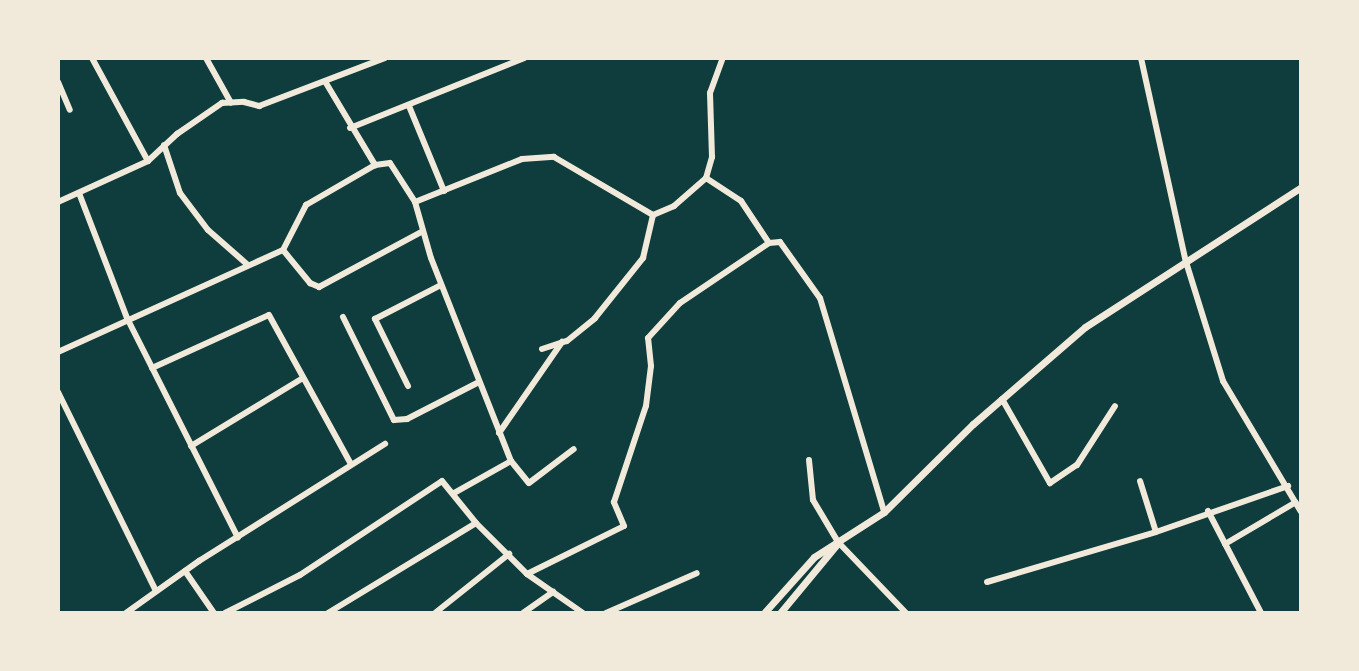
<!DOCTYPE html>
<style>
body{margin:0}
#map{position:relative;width:1359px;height:671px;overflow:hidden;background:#0f3d3e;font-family:"DM Sans",sans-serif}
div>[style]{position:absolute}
.minor>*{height:6px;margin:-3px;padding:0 3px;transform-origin:3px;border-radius:3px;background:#f1e9da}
.tertiary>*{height:7px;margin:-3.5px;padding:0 3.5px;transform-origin:3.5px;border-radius:3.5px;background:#f1e9da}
span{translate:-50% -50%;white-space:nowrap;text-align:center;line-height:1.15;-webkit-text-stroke:6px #f1e9da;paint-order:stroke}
.frame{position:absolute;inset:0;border:60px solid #f1e9da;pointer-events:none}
</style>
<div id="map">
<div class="minor">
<div style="left:92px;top:58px;width:117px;rotate:61.5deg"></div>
<div style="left:206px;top:58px;width:51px;rotate:60.9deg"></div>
<div style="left:1141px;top:58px;width:209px;rotate:77.6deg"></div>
<div style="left:1186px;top:262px;width:125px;rotate:72.7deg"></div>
<div style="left:1223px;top:381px;width:152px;rotate:59.2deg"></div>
<div style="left:58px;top:82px;width:30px;rotate:67deg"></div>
<div style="left:326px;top:83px;width:96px;rotate:59.1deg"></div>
<div style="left:409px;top:106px;width:92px;rotate:67.6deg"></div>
<div style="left:350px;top:128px;width:188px;rotate:-21.9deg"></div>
<div style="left:164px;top:145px;width:51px;rotate:71.6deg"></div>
<div style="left:180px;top:193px;width:46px;rotate:52.9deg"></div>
<div style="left:208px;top:230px;width:53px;rotate:41.2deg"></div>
<div style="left:706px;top:178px;width:42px;rotate:33.3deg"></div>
<div style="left:741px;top:201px;width:50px;rotate:56.3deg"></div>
<div style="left:79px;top:193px;width:134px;rotate:69deg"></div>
<div style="left:127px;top:318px;width:246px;rotate:63.2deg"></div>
<div style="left:58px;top:202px;width:99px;rotate:-24.5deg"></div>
<div style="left:148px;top:161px;width:40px;rotate:-43deg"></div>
<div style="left:177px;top:134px;width:55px;rotate:-34.6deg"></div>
<div style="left:222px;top:103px;width:22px;rotate:-3deg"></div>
<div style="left:244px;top:102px;width:16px;rotate:15deg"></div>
<div style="left:259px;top:106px;width:135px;rotate:-20.9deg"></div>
<div style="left:415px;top:202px;width:58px;rotate:74.1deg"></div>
<div style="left:431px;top:258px;width:218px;rotate:68.5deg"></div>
<div style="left:511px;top:461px;width:65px;rotate:150.7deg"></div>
<div style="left:283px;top:250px;width:43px;rotate:50.7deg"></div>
<div style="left:310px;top:283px;width:10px;rotate:24deg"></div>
<div style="left:319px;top:287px;width:118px;rotate:-28.3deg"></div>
<div style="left:343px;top:317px;width:115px;rotate:63.7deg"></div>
<div style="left:394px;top:420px;width:13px;rotate:-4deg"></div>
<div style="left:407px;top:419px;width:81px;rotate:-27.2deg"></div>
<div style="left:542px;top:349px;width:26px;rotate:-18deg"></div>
<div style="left:567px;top:341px;width:36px;rotate:-39deg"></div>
<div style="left:595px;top:318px;width:77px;rotate:-51.3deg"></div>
<div style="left:643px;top:258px;width:44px;rotate:-76.9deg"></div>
<div style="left:58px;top:352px;width:247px;rotate:-24.4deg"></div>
<div style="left:283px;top:250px;width:51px;rotate:-62.9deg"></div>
<div style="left:306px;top:205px;width:80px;rotate:-30.1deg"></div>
<div style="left:375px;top:165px;width:15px;rotate:-8deg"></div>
<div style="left:390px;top:163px;width:46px;rotate:57.3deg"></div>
<div style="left:415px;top:202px;width:115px;rotate:-21.9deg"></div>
<div style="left:522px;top:159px;width:32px;rotate:-4deg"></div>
<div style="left:554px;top:157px;width:115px;rotate:30.4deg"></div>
<div style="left:653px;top:215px;width:23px;rotate:-23deg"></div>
<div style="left:674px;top:206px;width:43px;rotate:-41.2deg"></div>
<div style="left:706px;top:178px;width:22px;rotate:-74deg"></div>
<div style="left:712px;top:157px;width:64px;rotate:-91.8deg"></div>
<div style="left:710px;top:93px;width:37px;rotate:-70deg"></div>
<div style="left:152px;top:368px;width:128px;rotate:-24.4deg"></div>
<div style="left:269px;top:315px;width:170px;rotate:61.2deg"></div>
<div style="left:408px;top:386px;width:75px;rotate:-116.2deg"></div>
<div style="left:375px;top:319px;width:74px;rotate:-27.3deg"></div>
<div style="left:58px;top:392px;width:222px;rotate:63.8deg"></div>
<div style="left:1002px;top:399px;width:97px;rotate:60.3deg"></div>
<div style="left:1050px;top:483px;width:32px;rotate:-34deg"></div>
<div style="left:1077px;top:465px;width:70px;rotate:-57.2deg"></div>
<div style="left:499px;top:433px;width:111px;rotate:-55.3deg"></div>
<div style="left:191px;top:446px;width:131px;rotate:-31.3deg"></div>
<div style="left:809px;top:460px;width:40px;rotate:84.3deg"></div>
<div style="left:813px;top:500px;width:49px;rotate:59.2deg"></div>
<div style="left:838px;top:542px;width:98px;rotate:46.2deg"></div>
<div style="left:511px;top:461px;width:28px;rotate:51deg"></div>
<div style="left:529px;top:483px;width:56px;rotate:-37.1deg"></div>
<div style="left:1140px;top:481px;width:53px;rotate:72.6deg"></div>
<div style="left:1208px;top:511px;width:115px;rotate:62.5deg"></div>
<div style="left:1225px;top:544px;width:82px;rotate:-30.6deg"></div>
<div style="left:185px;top:571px;width:51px;rotate:55.4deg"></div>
<div style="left:527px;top:574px;width:108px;rotate:-26.3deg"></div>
<div style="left:624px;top:526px;width:26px;rotate:-113deg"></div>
<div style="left:614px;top:502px;width:101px;rotate:-71.6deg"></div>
<div style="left:646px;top:406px;width:40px;rotate:-82.9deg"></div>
<div style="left:651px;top:366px;width:28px;rotate:-96deg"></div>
<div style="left:648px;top:338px;width:47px;rotate:-47.6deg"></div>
<div style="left:680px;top:303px;width:107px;rotate:-34deg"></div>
<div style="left:769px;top:243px;width:11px;rotate:-5deg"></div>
<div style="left:780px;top:242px;width:69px;rotate:54.5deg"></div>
<div style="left:820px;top:298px;width:223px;rotate:73.3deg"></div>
<div style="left:987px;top:582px;width:176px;rotate:-16.5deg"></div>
<div style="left:1156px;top:532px;width:140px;rotate:-19.2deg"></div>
<div style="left:126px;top:613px;width:90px;rotate:-35.5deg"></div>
<div style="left:199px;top:561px;width:220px;rotate:-32.2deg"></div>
<div style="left:225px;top:613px;width:84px;rotate:-26.9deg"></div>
<div style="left:300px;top:575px;width:170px;rotate:-33.5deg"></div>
<div style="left:442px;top:481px;width:54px;rotate:51deg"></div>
<div style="left:476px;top:523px;width:72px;rotate:45deg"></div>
<div style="left:527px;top:574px;width:68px;rotate:34.9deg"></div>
<div style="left:328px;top:613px;width:173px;rotate:-31.3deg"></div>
<div style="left:435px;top:613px;width:95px;rotate:-38.6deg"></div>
<div style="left:523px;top:613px;width:37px;rotate:-35deg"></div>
<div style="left:606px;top:613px;width:99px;rotate:-23.7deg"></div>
</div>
<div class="tertiary">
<div style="left:764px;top:613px;width:75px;rotate:-48.2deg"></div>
<div style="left:814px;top:557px;width:83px;rotate:-32.7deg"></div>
<div style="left:884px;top:512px;width:125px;rotate:-44.7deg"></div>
<div style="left:973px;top:424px;width:148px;rotate:-40.9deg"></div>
<div style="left:1085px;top:327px;width:257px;rotate:-32.9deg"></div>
<div style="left:780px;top:613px;width:89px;rotate:-50.4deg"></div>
</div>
<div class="frame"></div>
</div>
